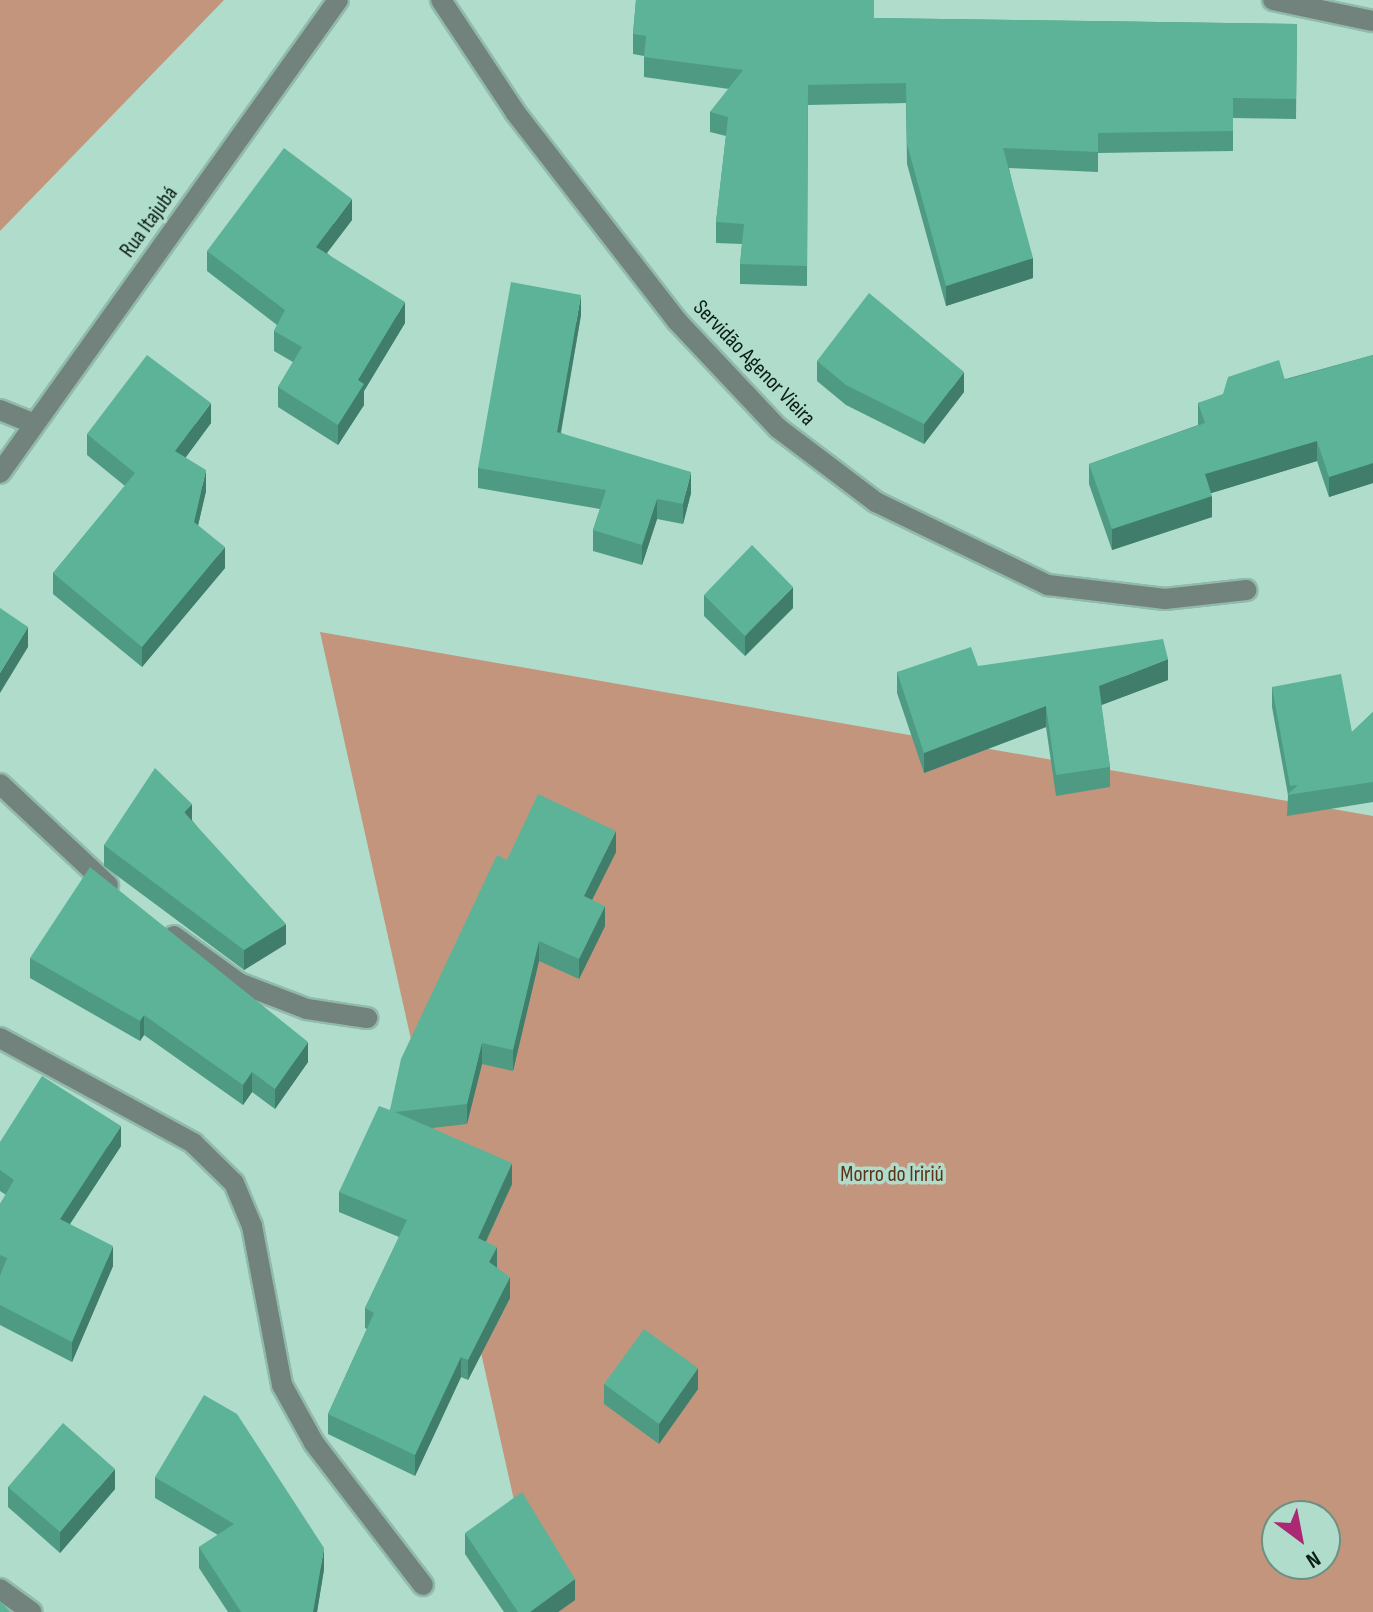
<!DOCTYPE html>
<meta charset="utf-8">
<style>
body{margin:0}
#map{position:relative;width:1373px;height:1612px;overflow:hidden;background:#afdccb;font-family:"Sofia Sans Condensed",sans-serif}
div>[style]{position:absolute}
.green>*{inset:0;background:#c3957c}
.roads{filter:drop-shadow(2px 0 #91baab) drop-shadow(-2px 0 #91baab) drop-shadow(0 2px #91baab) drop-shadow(0 -2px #91baab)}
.minor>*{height:20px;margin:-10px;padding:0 10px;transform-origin:10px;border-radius:10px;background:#71837c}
.wall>*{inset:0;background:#4f9a82}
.shaded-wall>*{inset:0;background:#407d6a}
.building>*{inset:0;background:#5cb397}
span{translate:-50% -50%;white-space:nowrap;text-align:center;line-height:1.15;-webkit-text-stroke:7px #afdccb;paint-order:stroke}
.street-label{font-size:22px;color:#0b1d17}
.park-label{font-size:22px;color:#5d3116}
.north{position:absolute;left:1261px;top:1500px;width:80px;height:80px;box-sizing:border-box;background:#afdccb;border:2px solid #6d9083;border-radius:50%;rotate:148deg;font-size:22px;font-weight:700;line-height:32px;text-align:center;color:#0b1d17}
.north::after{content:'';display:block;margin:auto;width:28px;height:36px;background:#ab2974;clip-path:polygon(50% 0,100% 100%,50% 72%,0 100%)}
</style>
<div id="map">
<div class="green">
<div style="clip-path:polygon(0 0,224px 0,0 231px)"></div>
<div style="clip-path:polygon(evenodd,320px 632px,1373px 816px,1373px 1612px,514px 1612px,530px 1572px,320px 632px,1277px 1516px,1325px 1516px,1325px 1564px,1277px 1564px,1277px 1516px)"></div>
</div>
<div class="roads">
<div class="minor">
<div style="left:441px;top:0;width:134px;rotate:56.5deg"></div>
<div style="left:515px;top:112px;width:264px;rotate:52.2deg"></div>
<div style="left:677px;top:321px;width:147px;rotate:46.7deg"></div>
<div style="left:778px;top:428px;width:123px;rotate:37.1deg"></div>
<div style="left:876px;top:502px;width:191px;rotate:25.8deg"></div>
<div style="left:1048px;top:585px;width:118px;rotate:6.8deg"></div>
<div style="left:1165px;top:599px;width:82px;rotate:-6.3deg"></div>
<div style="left:1273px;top:0;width:102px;rotate:11.9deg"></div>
<div style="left:0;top:410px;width:37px;rotate:22deg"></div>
<div style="left:0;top:473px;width:581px;rotate:-54.45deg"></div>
<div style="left:0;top:784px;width:148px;rotate:43.1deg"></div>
<div style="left:174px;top:936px;width:80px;rotate:35.9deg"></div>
<div style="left:239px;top:983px;width:73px;rotate:20.9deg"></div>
<div style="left:307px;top:1009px;width:61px;rotate:8.5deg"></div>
<div style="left:0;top:1038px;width:220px;rotate:28.5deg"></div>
<div style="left:193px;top:1143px;width:57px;rotate:44.3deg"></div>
<div style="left:234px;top:1183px;width:47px;rotate:67.3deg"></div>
<div style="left:252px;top:1226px;width:162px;rotate:79.3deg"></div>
<div style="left:282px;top:1385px;width:66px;rotate:61.1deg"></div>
<div style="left:314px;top:1443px;width:179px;rotate:52.5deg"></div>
<div style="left:0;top:1589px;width:39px;rotate:36deg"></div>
</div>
</div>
<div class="wall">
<div style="clip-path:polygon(636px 0,715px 0,874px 18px,1297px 24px,1296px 119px,1233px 118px,1233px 151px,1098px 153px,1098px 172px,1009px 168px,1033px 278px,946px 306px,907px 164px,906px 103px,808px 105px,807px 286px,740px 284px,740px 264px,742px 244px,716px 243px,716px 222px,726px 136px,710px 132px,710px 112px,729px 89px,644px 77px,644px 56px,633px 54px,633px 34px)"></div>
<div style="clip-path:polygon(352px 220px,327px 253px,405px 323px,364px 391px,364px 405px,338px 445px,278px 407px,278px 387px,293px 362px,274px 351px,274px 331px,277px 325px,207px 271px,207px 251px)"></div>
<div style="clip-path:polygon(581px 315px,561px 433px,691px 493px,683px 524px,657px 519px,642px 565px,593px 551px,593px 530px,600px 509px,478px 488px,478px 468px)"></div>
<div style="clip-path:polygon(1373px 355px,1373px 483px,1329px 497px,1317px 461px,1211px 493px,1212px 517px,1112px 550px,1089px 484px,1089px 464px,1198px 425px,1198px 403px)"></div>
<div style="clip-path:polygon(817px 361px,964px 392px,924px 444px,846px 405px,817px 381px)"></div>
<div style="clip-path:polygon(211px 423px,185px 458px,206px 491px,198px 525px,225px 568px,142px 667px,53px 594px,53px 573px,125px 486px,87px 455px,87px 434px)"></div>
<div style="clip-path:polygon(704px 595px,793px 608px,745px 656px,704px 616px)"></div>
<div style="clip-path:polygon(978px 666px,1168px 680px,1101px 705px,1110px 767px,1110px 787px,1056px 796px,1046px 727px,924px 773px,897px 693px,897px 672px)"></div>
<div style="clip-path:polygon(1272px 687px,1352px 732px,1373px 712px,1373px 802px,1287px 816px,1288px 795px,1272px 707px)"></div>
<div style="clip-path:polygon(192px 820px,286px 944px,244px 970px,104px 866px,104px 845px)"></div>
<div style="clip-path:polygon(616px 852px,592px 900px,605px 926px,579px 979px,539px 961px,513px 1071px,482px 1064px,467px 1124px,432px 1128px,512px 1184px,486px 1242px,510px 1298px,468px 1380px,461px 1377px,415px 1476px,328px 1434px,328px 1414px,367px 1329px,365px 1328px,365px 1308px,399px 1237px,339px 1212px,339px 1192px,390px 1110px,507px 860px)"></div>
<div style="clip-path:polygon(30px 958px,308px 1062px,275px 1109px,252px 1092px,243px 1105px,144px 1035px,140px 1041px,30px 978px)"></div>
<div style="clip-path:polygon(0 1142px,121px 1146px,70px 1224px,113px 1266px,72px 1362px,0 1325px,0 1204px,6px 1195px,0 1191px)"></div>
<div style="clip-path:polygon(604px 1384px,698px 1389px,659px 1444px,604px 1404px)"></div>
<div style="clip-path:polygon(155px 1477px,324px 1569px,317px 1612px,228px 1612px,199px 1568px,199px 1547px,218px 1535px,155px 1498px)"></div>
<div style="clip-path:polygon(8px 1487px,115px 1489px,60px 1553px,8px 1507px)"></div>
<div style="clip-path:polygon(465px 1533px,575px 1600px,558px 1612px,504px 1612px,465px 1554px)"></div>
</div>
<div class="shaded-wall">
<div style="clip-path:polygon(352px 199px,352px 220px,316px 267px,316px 247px)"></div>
<div style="clip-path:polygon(1033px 258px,1033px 278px,946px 306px,946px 286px)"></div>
<div style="clip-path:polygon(581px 295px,581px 315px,557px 452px,557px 432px)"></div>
<div style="clip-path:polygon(405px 302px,405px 323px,364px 391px,364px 405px,338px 445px,338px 425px,358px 380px)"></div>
<div style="clip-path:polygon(964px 372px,964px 392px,924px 444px,924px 424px)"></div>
<div style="clip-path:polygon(211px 403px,211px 423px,175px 472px,175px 451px)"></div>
<div style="clip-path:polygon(1317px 441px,1317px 461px,1205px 495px,1205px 474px)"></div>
<div style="clip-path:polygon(1373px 463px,1373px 483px,1329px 497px,1329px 477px)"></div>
<div style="clip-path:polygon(206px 470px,206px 491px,194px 543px,194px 522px)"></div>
<div style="clip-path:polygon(691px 472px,691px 493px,683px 524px,683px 504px)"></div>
<div style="clip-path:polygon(1212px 496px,1212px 517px,1112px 550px,1112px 529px)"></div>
<div style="clip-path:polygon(657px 499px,657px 519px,642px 565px,642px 545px)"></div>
<div style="clip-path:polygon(225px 547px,225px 568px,142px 667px,142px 647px)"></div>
<div style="clip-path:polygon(793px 587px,793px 608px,745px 656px,745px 636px)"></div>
<div style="clip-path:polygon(28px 627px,28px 647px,0 693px,0 673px)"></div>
<div style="clip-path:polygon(1168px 659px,1168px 680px,1099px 706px,1099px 686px)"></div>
<div style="clip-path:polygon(1046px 706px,1046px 727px,924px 773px,924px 753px)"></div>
<div style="clip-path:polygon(192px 804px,192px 824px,184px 812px)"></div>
<div style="clip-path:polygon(616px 831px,616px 852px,584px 916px,584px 896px)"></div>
<div style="clip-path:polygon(605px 906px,605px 926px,579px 979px,579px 959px)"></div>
<div style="clip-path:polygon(286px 924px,286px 944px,244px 970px,244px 950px)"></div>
<div style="clip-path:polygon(539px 941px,539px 961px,513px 1071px,513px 1050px)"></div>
<div style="clip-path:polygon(144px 1015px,144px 1035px,140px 1041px,140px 1021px)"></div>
<div style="clip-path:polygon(308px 1042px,308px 1062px,275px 1109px,275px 1089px)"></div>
<div style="clip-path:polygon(482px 1043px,482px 1064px,467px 1124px,467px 1104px)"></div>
<div style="clip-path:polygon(252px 1072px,252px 1092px,243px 1105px,243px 1085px)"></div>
<div style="clip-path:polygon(121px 1126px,121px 1146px,60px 1239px,60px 1219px)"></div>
<div style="clip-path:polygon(512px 1163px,512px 1184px,478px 1258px,478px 1238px)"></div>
<div style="clip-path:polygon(113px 1246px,113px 1266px,72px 1362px,72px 1342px)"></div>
<div style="clip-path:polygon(497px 1247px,497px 1268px,489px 1262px)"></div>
<div style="clip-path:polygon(510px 1277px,510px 1298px,468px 1380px,468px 1360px)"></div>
<div style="clip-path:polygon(461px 1357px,461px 1377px,415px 1476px,415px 1455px)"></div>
<div style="clip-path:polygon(698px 1368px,698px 1389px,659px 1444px,659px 1424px)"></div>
<div style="clip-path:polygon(115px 1469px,115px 1489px,60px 1553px,60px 1532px)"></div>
<div style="clip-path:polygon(324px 1548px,324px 1569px,317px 1612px,313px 1612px)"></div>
<div style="clip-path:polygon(575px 1579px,575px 1600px,558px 1612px,530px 1612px)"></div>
</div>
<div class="building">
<div style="clip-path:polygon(636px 0,874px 0,874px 18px,1297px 24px,1296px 99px,1233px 98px,1233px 131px,1098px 133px,1098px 152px,1003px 148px,1033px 258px,946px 286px,907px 144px,906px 83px,808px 85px,807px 266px,740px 264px,744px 224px,716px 222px,728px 117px,710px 112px,743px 70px,644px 57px,646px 36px,633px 34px)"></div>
<div style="clip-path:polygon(284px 148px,352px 199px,316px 247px,405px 302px,358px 380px,364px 384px,338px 425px,278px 387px,302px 347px,274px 331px,285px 310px,207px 251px)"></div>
<div style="clip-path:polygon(511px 282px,581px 295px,557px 432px,691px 472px,683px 504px,657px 499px,642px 545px,593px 530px,606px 490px,478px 468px)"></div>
<div style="clip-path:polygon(869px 293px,964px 372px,924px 424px,846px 385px,817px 361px)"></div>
<div style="clip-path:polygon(147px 355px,211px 403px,175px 451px,206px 470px,194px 522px,225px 547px,142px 647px,53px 573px,135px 473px,87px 434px)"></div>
<div style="clip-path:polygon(1373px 355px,1373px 463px,1329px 477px,1317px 441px,1205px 474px,1212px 496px,1112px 529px,1089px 464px,1205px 423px,1198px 403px,1223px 394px,1228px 377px,1279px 360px,1285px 380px)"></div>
<div style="clip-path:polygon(752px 545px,793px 587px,745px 636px,704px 595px)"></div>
<div style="clip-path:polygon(0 608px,28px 627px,0 673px)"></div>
<div style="clip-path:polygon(1163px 639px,1168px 659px,1099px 686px,1110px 767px,1056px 775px,1046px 706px,924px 753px,897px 672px,971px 647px,978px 666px)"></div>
<div style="clip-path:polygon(1341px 674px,1352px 732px,1373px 712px,1373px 782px,1287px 795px,1298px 785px,1290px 786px,1272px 687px)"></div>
<div style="clip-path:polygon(155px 768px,192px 804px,184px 812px,286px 924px,244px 950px,104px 845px)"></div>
<div style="clip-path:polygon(538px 794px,616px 831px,584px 896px,605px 906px,579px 959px,539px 941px,513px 1050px,482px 1043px,467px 1104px,395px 1112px,512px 1163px,478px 1238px,497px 1247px,489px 1262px,510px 1277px,468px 1360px,461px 1357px,415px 1455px,328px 1414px,374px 1313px,365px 1308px,407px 1220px,339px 1192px,379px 1106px,390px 1110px,401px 1059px,497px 855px,507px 860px)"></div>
<div style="clip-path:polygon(90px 867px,308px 1042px,275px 1089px,252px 1072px,243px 1085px,144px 1015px,140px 1021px,30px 958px)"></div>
<div style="clip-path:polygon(42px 1076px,121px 1126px,60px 1219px,113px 1246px,72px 1342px,0 1305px,0 1276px,7px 1258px,0 1255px,0 1204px,14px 1180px,0 1170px,0 1142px)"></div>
<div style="clip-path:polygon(644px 1329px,698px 1368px,659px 1424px,604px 1384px)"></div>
<div style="clip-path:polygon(204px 1395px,237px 1414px,324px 1548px,313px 1612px,241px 1612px,199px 1547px,234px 1524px,155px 1477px)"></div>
<div style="clip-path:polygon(63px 1423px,115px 1469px,60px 1532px,8px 1487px)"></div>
<div style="clip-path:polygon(522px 1492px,575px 1579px,530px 1612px,518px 1612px,465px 1533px)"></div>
<div style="clip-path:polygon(0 1601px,10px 1612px,0 1612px)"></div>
</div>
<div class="street-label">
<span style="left:149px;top:222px;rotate:-54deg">Rua Itajubá</span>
<span style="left:754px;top:363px;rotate:46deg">Servidão Agenor Vieira</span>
</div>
<div class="park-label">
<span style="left:892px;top:1175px">Morro do Iririú</span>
</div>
<div class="north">N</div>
</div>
